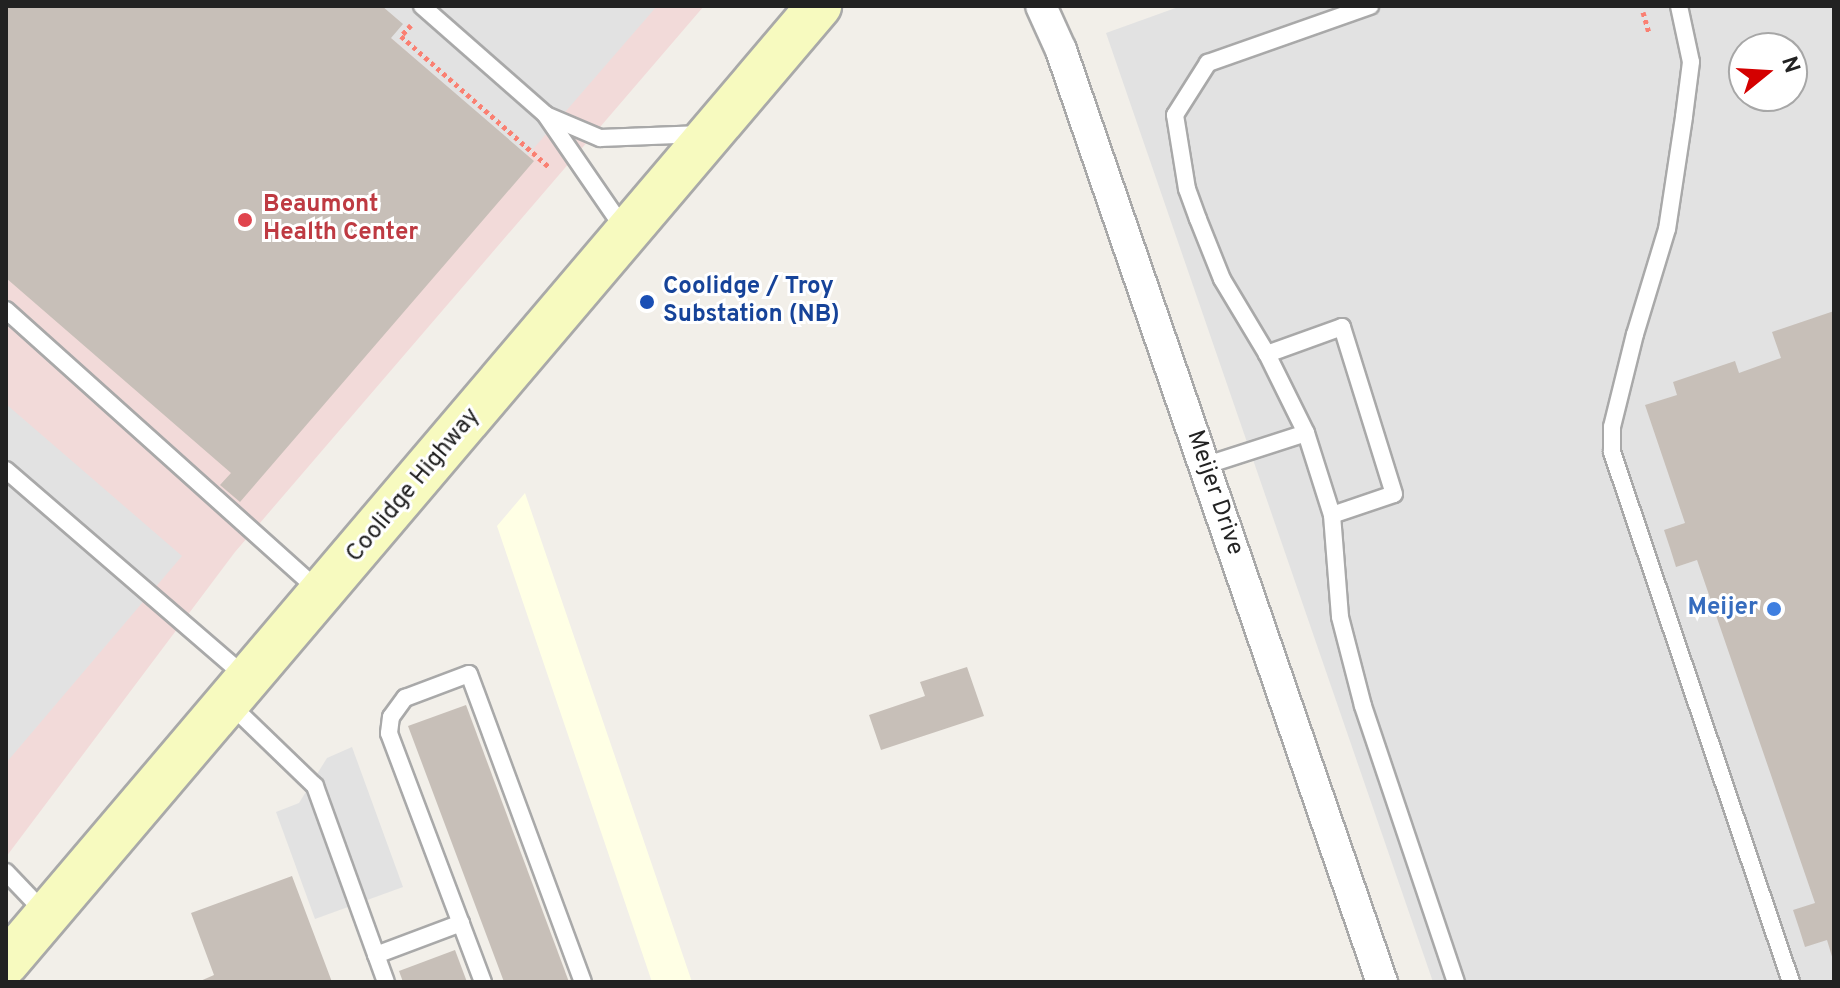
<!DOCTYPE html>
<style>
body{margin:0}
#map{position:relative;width:1840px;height:988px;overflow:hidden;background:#f2efe9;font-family:Overpass,sans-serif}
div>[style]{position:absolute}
.commercial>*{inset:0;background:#f2dad9}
.education>*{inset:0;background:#ffffe5}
.parking>*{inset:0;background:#e2e2e2}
.building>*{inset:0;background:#c7bfb8}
.path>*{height:5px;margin-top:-2.5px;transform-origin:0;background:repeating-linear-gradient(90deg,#fa8072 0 4px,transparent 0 8px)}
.roads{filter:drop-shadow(2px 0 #a9a9a9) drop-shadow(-2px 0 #a9a9a9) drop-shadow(0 2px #a9a9a9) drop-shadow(0 -2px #a9a9a9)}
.service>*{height:16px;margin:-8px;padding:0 8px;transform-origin:8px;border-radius:8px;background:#fff}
.minor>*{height:30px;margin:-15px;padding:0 15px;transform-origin:15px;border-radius:15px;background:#fff}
.secondary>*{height:44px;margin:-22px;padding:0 22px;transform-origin:22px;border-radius:22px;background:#f7fabf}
.dots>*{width:22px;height:22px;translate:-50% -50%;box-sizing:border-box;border:4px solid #fff;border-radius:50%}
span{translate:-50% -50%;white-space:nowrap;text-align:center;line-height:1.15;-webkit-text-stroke:6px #fff;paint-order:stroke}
.health-label{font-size:24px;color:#be3a42;font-weight:700}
.left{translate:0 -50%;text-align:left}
.transit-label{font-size:24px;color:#164399;font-weight:700}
.street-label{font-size:24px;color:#222}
.shop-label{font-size:24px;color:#366cbe;font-weight:700}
.right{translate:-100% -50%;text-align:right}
.frame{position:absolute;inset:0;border:8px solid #222;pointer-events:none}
.north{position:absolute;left:1728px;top:32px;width:80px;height:80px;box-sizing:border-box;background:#fff;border:2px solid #a7a7a7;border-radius:50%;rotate:72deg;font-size:22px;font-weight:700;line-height:32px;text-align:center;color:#222}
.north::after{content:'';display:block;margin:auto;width:28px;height:36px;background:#d40000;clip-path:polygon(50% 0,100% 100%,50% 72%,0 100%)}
</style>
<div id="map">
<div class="commercial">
<div style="clip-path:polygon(6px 6px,704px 6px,235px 552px,6px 857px)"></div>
</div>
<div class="education">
<div style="clip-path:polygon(525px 493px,692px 982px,652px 982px,497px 526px)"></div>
</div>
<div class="parking">
<div style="clip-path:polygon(382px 6px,657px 6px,527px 156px,391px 38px)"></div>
<div style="clip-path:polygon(evenodd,1181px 6px,1834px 6px,1834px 982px,1433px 982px,1106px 33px,1181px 6px,1744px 48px,1792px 48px,1792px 96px,1744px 96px,1744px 48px)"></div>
<div style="clip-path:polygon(6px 404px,182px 556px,6px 763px)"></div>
<div style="clip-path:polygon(352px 747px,403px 887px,315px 919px,276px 812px,299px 803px,327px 758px)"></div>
</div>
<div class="building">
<div style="clip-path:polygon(6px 6px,382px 6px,403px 24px,391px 38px,534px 161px,240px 502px,220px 485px,231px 473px,6px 278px)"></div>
<div style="clip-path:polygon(1834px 311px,1834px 960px,1833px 960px,1827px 940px,1805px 947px,1799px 928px,1793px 910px,1815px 903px,1697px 560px,1676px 567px,1670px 548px,1664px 530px,1685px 523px,1645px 405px,1677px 395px,1673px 382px,1735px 361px,1739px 373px,1781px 358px,1772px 332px)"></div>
<div style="clip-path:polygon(967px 667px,984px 716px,881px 750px,869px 715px,925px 696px,920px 682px)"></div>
<div style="clip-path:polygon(466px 705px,569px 982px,504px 982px,408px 726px)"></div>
<div style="clip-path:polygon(292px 876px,332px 982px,198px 982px,214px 975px,191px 913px)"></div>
<div style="clip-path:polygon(455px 950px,467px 982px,403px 982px,399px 971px)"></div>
</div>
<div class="path">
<div style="left:1643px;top:12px;width:22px;rotate:74deg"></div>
<div style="left:411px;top:25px;width:15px;rotate:132deg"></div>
<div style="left:401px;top:36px;width:199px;rotate:41.5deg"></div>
</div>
<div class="roads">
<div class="service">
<div style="left:422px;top:6px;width:164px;rotate:41.3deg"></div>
<div style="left:545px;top:114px;width:143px;rotate:55.5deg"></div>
<div style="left:1679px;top:6px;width:57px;rotate:77.9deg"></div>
<div style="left:1691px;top:62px;width:55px;rotate:97.3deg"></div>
<div style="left:1684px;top:117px;width:113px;rotate:98.6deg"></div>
<div style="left:1667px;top:229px;width:110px;rotate:106.9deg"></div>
<div style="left:1635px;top:334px;width:96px;rotate:103.9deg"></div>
<div style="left:1612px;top:427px;width:25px;rotate:90deg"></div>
<div style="left:1612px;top:452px;width:559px;rotate:71.34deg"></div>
<div style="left:546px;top:115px;width:59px;rotate:23.1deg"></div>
<div style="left:600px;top:138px;width:102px;rotate:-2.2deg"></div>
<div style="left:6px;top:310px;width:422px;rotate:41.9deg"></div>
<div style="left:1267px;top:354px;width:87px;rotate:-121deg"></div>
<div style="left:1222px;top:279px;width:65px;rotate:-111.8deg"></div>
<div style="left:1198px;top:219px;width:32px;rotate:-110deg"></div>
<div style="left:1187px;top:189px;width:75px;rotate:-99.2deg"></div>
<div style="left:1175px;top:115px;width:62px;rotate:-57.6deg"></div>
<div style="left:1208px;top:63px;width:172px;rotate:-19.4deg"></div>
<div style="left:1204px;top:466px;width:107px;rotate:-17.9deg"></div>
<div style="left:6px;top:470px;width:317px;rotate:40.8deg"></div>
<div style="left:1332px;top:515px;width:65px;rotate:-18.7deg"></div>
<div style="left:1394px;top:494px;width:175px;rotate:-107.3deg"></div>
<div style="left:1342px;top:327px;width:80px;rotate:160.2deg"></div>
<div style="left:1267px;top:354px;width:88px;rotate:63.7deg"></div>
<div style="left:1306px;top:433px;width:86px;rotate:72.4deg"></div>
<div style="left:1332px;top:515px;width:102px;rotate:85.5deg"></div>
<div style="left:1340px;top:617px;width:92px;rotate:75.5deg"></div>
<div style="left:1363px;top:706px;width:291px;rotate:71.4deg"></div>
<div style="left:230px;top:704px;width:118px;rotate:44deg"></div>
<div style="left:315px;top:786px;width:208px;rotate:70.1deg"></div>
<div style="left:6px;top:872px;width:58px;rotate:46.4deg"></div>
<div style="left:376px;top:955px;width:91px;rotate:-20.6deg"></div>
<div style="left:483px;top:982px;width:266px;rotate:-110.7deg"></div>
<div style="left:389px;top:733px;width:16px;rotate:-83deg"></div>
<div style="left:391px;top:717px;width:24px;rotate:-54deg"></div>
<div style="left:405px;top:698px;width:68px;rotate:-20.6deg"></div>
<div style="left:469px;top:674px;width:328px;rotate:69.7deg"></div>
</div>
<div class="minor">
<div style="left:1041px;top:6px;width:48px;rotate:65.6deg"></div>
<div style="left:1061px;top:50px;width:986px;rotate:71deg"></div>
</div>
<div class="secondary">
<div style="left:6px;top:963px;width:1256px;rotate:-49.65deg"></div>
</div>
</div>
<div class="dots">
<div style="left:245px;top:220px;background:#e0444e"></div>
<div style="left:647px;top:302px;background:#1a4fb4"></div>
<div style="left:1774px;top:609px;background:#3f7fe0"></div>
</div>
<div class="health-label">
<span class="left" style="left:263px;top:220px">Beaumont<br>Health Center</span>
</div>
<div class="transit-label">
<span class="left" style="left:663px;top:302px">Coolidge / Troy<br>Substation (NB)</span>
</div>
<div class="street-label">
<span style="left:414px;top:486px;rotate:-50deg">Coolidge Highway</span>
<span style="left:1214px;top:493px;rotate:71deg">Meijer Drive</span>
</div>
<div class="shop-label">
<span class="right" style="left:1758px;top:609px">Meijer</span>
</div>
<div class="frame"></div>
<div class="north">N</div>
</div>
